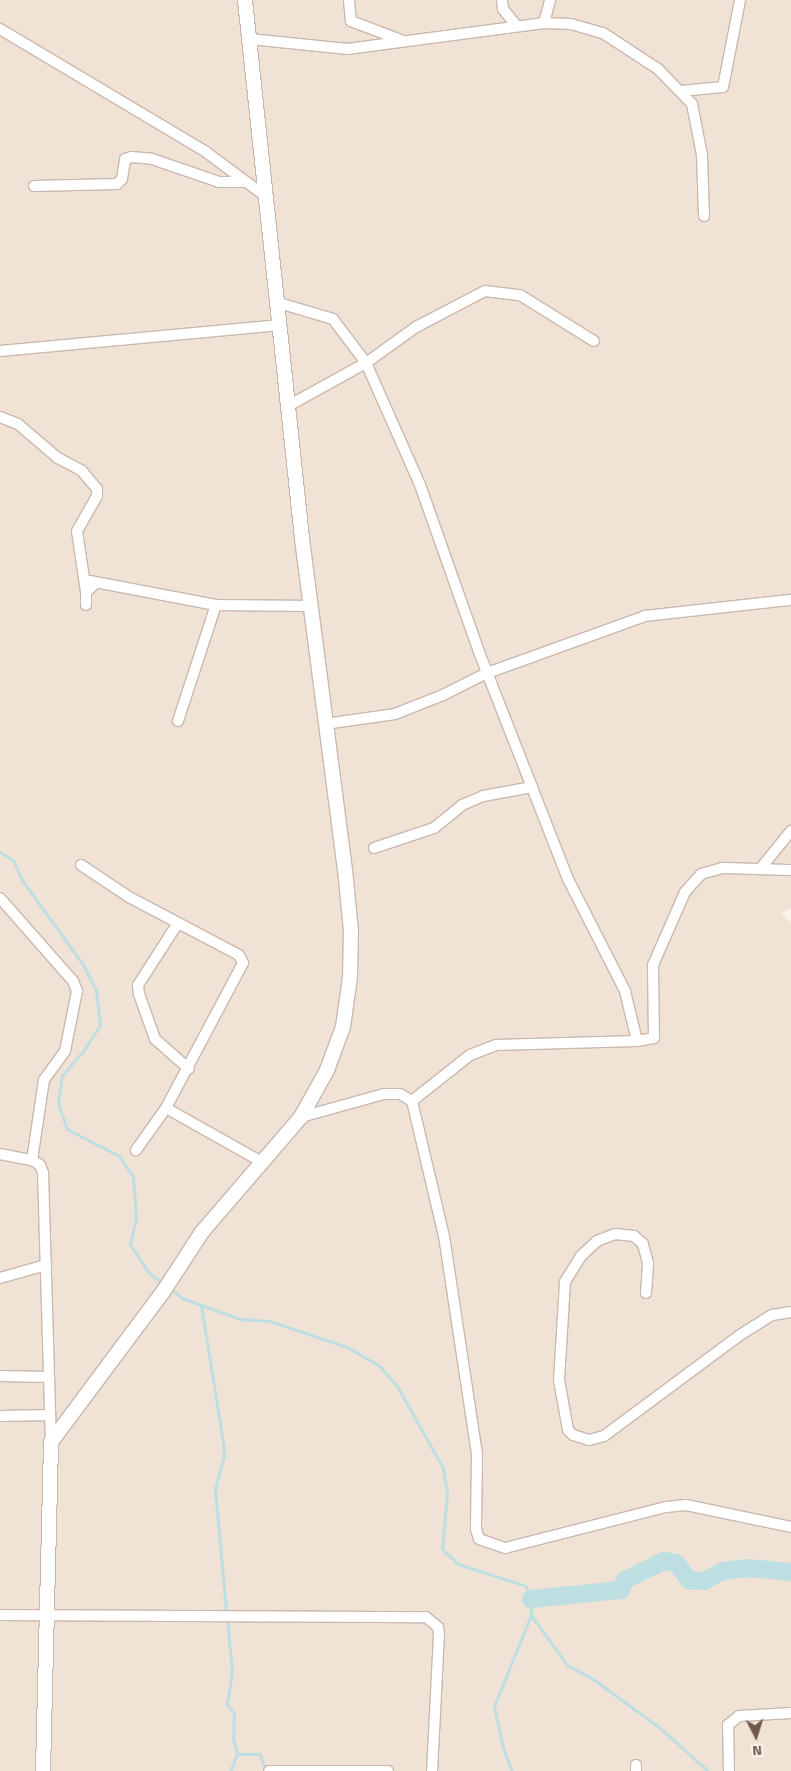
<!DOCTYPE html>
<style>
body{margin:0}
#map{position:relative;width:791px;height:1771px;overflow:hidden;background:#faf1e7;font-family:"Titillium Web",sans-serif}
div>[style]{position:absolute}
.residential>*{inset:0;background:#f1e2d6}
.stream>*{height:3px;margin:-1.5px;padding:0 1.5px;transform-origin:1.5px;border-radius:1.5px;background:#bddfe1}
.river>*{height:18px;margin:-9px;padding:0 9px;transform-origin:9px;border-radius:9px;background:#bddfe1}
.roads{filter:drop-shadow(1px 0 #cab8ae) drop-shadow(-1px 0 #cab8ae) drop-shadow(0 1px #cab8ae) drop-shadow(0 -1px #cab8ae)}
.street>*{height:10px;margin:-5px;padding:0 5px;transform-origin:5px;border-radius:5px;background:#fff}
.secondary>*{height:14px;margin:-7px;padding:0 7px;transform-origin:7px;border-radius:7px;background:#fff}
span{translate:-50% -50%;white-space:nowrap;text-align:center;line-height:1.15;-webkit-text-stroke:5px #fdf5ed;paint-order:stroke}
.north{position:absolute;left:731px;top:1711px;width:50px;height:50px;-webkit-text-stroke:4px #fdf5ed;paint-order:stroke;rotate:175deg;font-size:14px;font-weight:700;line-height:20px;text-align:center;color:#70584e}
.north::after{content:'';display:block;margin:auto;width:18px;height:22px;background:#70584e;clip-path:polygon(50% 0,100% 100%,50% 72%,0 100%)}
</style>
<div id="map">
<div class="residential">
<div style="clip-path:polygon(0 0,791px 0,791px 908px,781px 913px,791px 924px,791px 1771px,0 1771px)"></div>
</div>
<div class="stream">
<div style="left:0;top:852px;width:15px;rotate:32deg"></div>
<div style="left:13px;top:860px;width:22px;rotate:66deg"></div>
<div style="left:22px;top:880px;width:106px;rotate:54.2deg"></div>
<div style="left:84px;top:966px;width:28px;rotate:64deg"></div>
<div style="left:96px;top:991px;width:34px;rotate:83deg"></div>
<div style="left:100px;top:1025px;width:30px;rotate:123deg"></div>
<div style="left:84px;top:1050px;width:33px;rotate:131deg"></div>
<div style="left:62px;top:1075px;width:28px;rotate:98deg"></div>
<div style="left:58px;top:1103px;width:28px;rotate:71deg"></div>
<div style="left:67px;top:1129px;width:59px;rotate:27.4deg"></div>
<div style="left:119px;top:1156px;width:25px;rotate:56deg"></div>
<div style="left:133px;top:1177px;width:41px;rotate:85.8deg"></div>
<div style="left:136px;top:1218px;width:27px;rotate:103deg"></div>
<div style="left:130px;top:1244px;width:35px;rotate:57deg"></div>
<div style="left:149px;top:1273px;width:20px;rotate:37deg"></div>
<div style="left:170px;top:1288px;width:16px;rotate:40deg"></div>
<div style="left:182px;top:1298px;width:62px;rotate:19.9deg"></div>
<div style="left:240px;top:1319px;width:30px;rotate:4deg"></div>
<div style="left:270px;top:1321px;width:81px;rotate:18.7deg"></div>
<div style="left:347px;top:1347px;width:38px;rotate:30deg"></div>
<div style="left:380px;top:1366px;width:26px;rotate:50deg"></div>
<div style="left:397px;top:1386px;width:94px;rotate:60.7deg"></div>
<div style="left:443px;top:1468px;width:25px;rotate:81deg"></div>
<div style="left:447px;top:1493px;width:56px;rotate:95.1deg"></div>
<div style="left:442px;top:1549px;width:22px;rotate:43deg"></div>
<div style="left:458px;top:1564px;width:71px;rotate:17.9deg"></div>
<div style="left:526px;top:1586px;width:14px;rotate:69deg"></div>
<div style="left:531px;top:1599px;width:16px;rotate:90deg"></div>
<div style="left:531px;top:1615px;width:98px;rotate:112.1deg"></div>
<div style="left:494px;top:1706px;width:43px;rotate:77.9deg"></div>
<div style="left:503px;top:1748px;width:25px;rotate:69deg"></div>
<div style="left:201px;top:1305px;width:139px;rotate:80.9deg"></div>
<div style="left:223px;top:1442px;width:13px;rotate:86deg"></div>
<div style="left:224px;top:1455px;width:35px;rotate:105deg"></div>
<div style="left:215px;top:1489px;width:121px;rotate:84.8deg"></div>
<div style="left:531px;top:1615px;width:62px;rotate:54.2deg"></div>
<div style="left:567px;top:1665px;width:30px;rotate:28deg"></div>
<div style="left:593px;top:1679px;width:83px;rotate:36.2deg"></div>
<div style="left:660px;top:1728px;width:64px;rotate:41.9deg"></div>
<div style="left:227px;top:1619px;width:53px;rotate:84.6deg"></div>
<div style="left:232px;top:1672px;width:33px;rotate:99deg"></div>
<div style="left:227px;top:1705px;width:11px;rotate:49deg"></div>
<div style="left:234px;top:1713px;width:26px;rotate:92deg"></div>
<div style="left:233px;top:1739px;width:16px;rotate:75deg"></div>
<div style="left:237px;top:1754px;width:18px;rotate:112deg"></div>
<div style="left:237px;top:1754px;width:23px"></div>
<div style="left:260px;top:1754px;width:13px;rotate:72deg"></div>
</div>
<div class="river">
<div style="left:531px;top:1599px;width:90px;rotate:-5.7deg"></div>
<div style="left:621px;top:1590px;width:11px;rotate:-68deg"></div>
<div style="left:625px;top:1580px;width:43px;rotate:-26deg"></div>
<div style="left:664px;top:1561px;width:12px;rotate:9deg"></div>
<div style="left:676px;top:1563px;width:21px;rotate:53deg"></div>
<div style="left:689px;top:1580px;width:15px;rotate:4deg"></div>
<div style="left:704px;top:1581px;width:21px;rotate:-28deg"></div>
<div style="left:723px;top:1571px;width:24px;rotate:-7deg"></div>
<div style="left:747px;top:1568px;width:44px;rotate:5.2deg"></div>
</div>
<div class="roads">
<div class="street">
<div style="left:349px;top:0;width:21px;rotate:85deg"></div>
<div style="left:351px;top:21px;width:53px;rotate:20.8deg"></div>
<div style="left:502px;top:0;width:9px;rotate:84deg"></div>
<div style="left:503px;top:9px;width:21px;rotate:51deg"></div>
<div style="left:544px;top:23px;width:24px;rotate:-75deg"></div>
<div style="left:0;top:29px;width:240px;rotate:30.8deg"></div>
<div style="left:206px;top:152px;width:72px;rotate:36.6deg"></div>
<div style="left:250px;top:39px;width:98px;rotate:5.9deg"></div>
<div style="left:347px;top:49px;width:199px;rotate:-7.5deg"></div>
<div style="left:544px;top:23px;width:27px;rotate:2deg"></div>
<div style="left:571px;top:24px;width:33px;rotate:16deg"></div>
<div style="left:603px;top:33px;width:66px;rotate:33.2deg"></div>
<div style="left:658px;top:69px;width:49px;rotate:45.8deg"></div>
<div style="left:692px;top:104px;width:52px;rotate:78.9deg"></div>
<div style="left:702px;top:155px;width:61px;rotate:88.1deg"></div>
<div style="left:681px;top:91px;width:42px;rotate:-5.4deg"></div>
<div style="left:723px;top:87px;width:89px;rotate:-78.9deg"></div>
<div style="left:34px;top:186px;width:83px;rotate:-1.4deg"></div>
<div style="left:117px;top:184px;width:7px;rotate:-45deg"></div>
<div style="left:122px;top:179px;width:20px;rotate:-81deg"></div>
<div style="left:125px;top:159px;width:6px;rotate:-18deg"></div>
<div style="left:131px;top:157px;width:21px;rotate:5deg"></div>
<div style="left:152px;top:159px;width:71px;rotate:18.9deg"></div>
<div style="left:219px;top:182px;width:27px"></div>
<div style="left:279px;top:303px;width:56px;rotate:16.5deg"></div>
<div style="left:333px;top:319px;width:55px;rotate:53.1deg"></div>
<div style="left:366px;top:363px;width:133px;rotate:66.1deg"></div>
<div style="left:420px;top:485px;width:177px;rotate:70.5deg"></div>
<div style="left:479px;top:652px;width:244px;rotate:68.6deg"></div>
<div style="left:568px;top:879px;width:126px;rotate:63deg"></div>
<div style="left:625px;top:991px;width:51px;rotate:76.5deg"></div>
<div style="left:0;top:351px;width:282px;rotate:-5.3deg"></div>
<div style="left:288px;top:406px;width:89px;rotate:-28.9deg"></div>
<div style="left:366px;top:363px;width:62px;rotate:-35.8deg"></div>
<div style="left:416px;top:327px;width:78px;rotate:-27.6deg"></div>
<div style="left:485px;top:291px;width:35px;rotate:7deg"></div>
<div style="left:520px;top:295px;width:87px;rotate:31.9deg"></div>
<div style="left:0;top:417px;width:19px;rotate:21deg"></div>
<div style="left:18px;top:424px;width:52px;rotate:40.4deg"></div>
<div style="left:58px;top:458px;width:27px;rotate:28deg"></div>
<div style="left:82px;top:471px;width:23px;rotate:50deg"></div>
<div style="left:97px;top:489px;width:7px;rotate:90deg"></div>
<div style="left:97px;top:496px;width:40px;rotate:119.7deg"></div>
<div style="left:77px;top:531px;width:62px;rotate:81.6deg"></div>
<div style="left:86px;top:592px;width:13px;rotate:-42deg"></div>
<div style="left:90px;top:581px;width:128px;rotate:10.8deg"></div>
<div style="left:216px;top:605px;width:95px;rotate:0.6deg"></div>
<div style="left:86px;top:605px;width:13px;rotate:-90deg"></div>
<div style="left:178px;top:721px;width:122px;rotate:-71.9deg"></div>
<div style="left:325px;top:724px;width:71px;rotate:-8.1deg"></div>
<div style="left:395px;top:714px;width:52px;rotate:-21.6deg"></div>
<div style="left:443px;top:695px;width:49px;rotate:-26.6deg"></div>
<div style="left:487px;top:673px;width:168px;rotate:-19.8deg"></div>
<div style="left:645px;top:616px;width:147px;rotate:-6.3deg"></div>
<div style="left:374px;top:848px;width:63px;rotate:-18.4deg"></div>
<div style="left:434px;top:828px;width:36px;rotate:-39deg"></div>
<div style="left:462px;top:805px;width:23px;rotate:-23deg"></div>
<div style="left:483px;top:796px;width:50px;rotate:-10.4deg"></div>
<div style="left:81px;top:865px;width:58px;rotate:33.7deg"></div>
<div style="left:129px;top:897px;width:124px;rotate:27.8deg"></div>
<div style="left:239px;top:955px;width:9px;rotate:63deg"></div>
<div style="left:243px;top:963px;width:164px;rotate:118deg"></div>
<div style="left:166px;top:1108px;width:52px;rotate:125.5deg"></div>
<div style="left:760px;top:869px;width:49px;rotate:-50.8deg"></div>
<div style="left:0;top:898px;width:111px;rotate:48.7deg"></div>
<div style="left:73px;top:981px;width:11px;rotate:68deg"></div>
<div style="left:77px;top:991px;width:61px;rotate:101.3deg"></div>
<div style="left:65px;top:1051px;width:36px;rotate:126deg"></div>
<div style="left:44px;top:1080px;width:81px;rotate:98.5deg"></div>
<div style="left:178px;top:923px;width:74px;rotate:122.8deg"></div>
<div style="left:138px;top:985px;width:9px;rotate:84deg"></div>
<div style="left:139px;top:994px;width:48px;rotate:70.4deg"></div>
<div style="left:155px;top:1039px;width:45px;rotate:41.4deg"></div>
<div style="left:412px;top:1101px;width:74px;rotate:-38.4deg"></div>
<div style="left:470px;top:1055px;width:28px;rotate:-21deg"></div>
<div style="left:496px;top:1045px;width:141px;rotate:-1.6deg"></div>
<div style="left:637px;top:1041px;width:17px;rotate:-10deg"></div>
<div style="left:654px;top:1038px;width:73px;rotate:-90.8deg"></div>
<div style="left:653px;top:965px;width:80px;rotate:-66.3deg"></div>
<div style="left:685px;top:892px;width:24px;rotate:-48deg"></div>
<div style="left:701px;top:874px;width:22px;rotate:-16deg"></div>
<div style="left:722px;top:868px;width:69px;rotate:1.7deg"></div>
<div style="left:166px;top:1108px;width:110px;rotate:29.4deg"></div>
<div style="left:301px;top:1117px;width:86px;rotate:-15.5deg"></div>
<div style="left:384px;top:1094px;width:16px"></div>
<div style="left:400px;top:1094px;width:14px;rotate:30deg"></div>
<div style="left:412px;top:1101px;width:139px;rotate:76.7deg"></div>
<div style="left:444px;top:1236px;width:220px;rotate:81.4deg"></div>
<div style="left:477px;top:1454px;width:75px;rotate:90.8deg"></div>
<div style="left:476px;top:1529px;width:10px;rotate:73deg"></div>
<div style="left:479px;top:1539px;width:28px;rotate:19deg"></div>
<div style="left:505px;top:1548px;width:166px;rotate:-14.3deg"></div>
<div style="left:666px;top:1507px;width:20px;rotate:-6deg"></div>
<div style="left:686px;top:1505px;width:107px;rotate:11.8deg"></div>
<div style="left:0;top:1154px;width:33px;rotate:11deg"></div>
<div style="left:32px;top:1160px;width:9px;rotate:32deg"></div>
<div style="left:40px;top:1165px;width:9px;rotate:69deg"></div>
<div style="left:43px;top:1173px;width:269px;rotate:88.3deg"></div>
<div style="left:0;top:1278px;width:48px;rotate:-15.8deg"></div>
<div style="left:646px;top:1293px;width:30px;rotate:-86deg"></div>
<div style="left:648px;top:1263px;width:20px;rotate:-105deg"></div>
<div style="left:643px;top:1244px;width:12px;rotate:-138deg"></div>
<div style="left:634px;top:1236px;width:19px;rotate:-174deg"></div>
<div style="left:615px;top:1234px;width:19px;rotate:159deg"></div>
<div style="left:597px;top:1241px;width:22px;rotate:137deg"></div>
<div style="left:581px;top:1256px;width:31px;rotate:122deg"></div>
<div style="left:565px;top:1282px;width:98px;rotate:93.5deg"></div>
<div style="left:559px;top:1380px;width:51px;rotate:79.8deg"></div>
<div style="left:568px;top:1430px;width:7px;rotate:45deg"></div>
<div style="left:573px;top:1435px;width:17px;rotate:17deg"></div>
<div style="left:589px;top:1440px;width:16px;rotate:-15deg"></div>
<div style="left:604px;top:1436px;width:169px;rotate:-36.6deg"></div>
<div style="left:740px;top:1335px;width:38px;rotate:-32deg"></div>
<div style="left:772px;top:1315px;width:19px;rotate:-9deg"></div>
<div style="left:0;top:1376px;width:47px;rotate:1.2deg"></div>
<div style="left:0;top:1416px;width:49px;rotate:-1.2deg"></div>
<div style="left:0;top:1615px;width:426px;rotate:0.3deg"></div>
<div style="left:426px;top:1617px;width:16px;rotate:40deg"></div>
<div style="left:438px;top:1627px;width:7px;rotate:82deg"></div>
<div style="left:439px;top:1634px;width:137px;rotate:92.9deg"></div>
<div style="left:636px;top:1765px;width:6px;rotate:90deg"></div>
<div style="left:269px;top:1771px;width:119px"></div>
<div style="left:729px;top:1771px;width:46px;rotate:-91.2deg"></div>
<div style="left:728px;top:1725px;width:14px;rotate:-39deg"></div>
<div style="left:739px;top:1716px;width:52px;rotate:-3.3deg"></div>
</div>
<div class="secondary">
<div style="left:43px;top:1771px;width:329px;rotate:-88.6deg"></div>
<div style="left:51px;top:1442px;width:187px;rotate:-53.3deg"></div>
<div style="left:163px;top:1292px;width:72px;rotate:-57deg"></div>
<div style="left:202px;top:1232px;width:152px;rotate:-49.3deg"></div>
<div style="left:301px;top:1117px;width:54px;rotate:-61deg"></div>
<div style="left:327px;top:1070px;width:46px;rotate:-69.6deg"></div>
<div style="left:343px;top:1027px;width:50px;rotate:-82deg"></div>
<div style="left:350px;top:977px;width:46px;rotate:-88.8deg"></div>
<div style="left:351px;top:931px;width:61px;rotate:-95.6deg"></div>
<div style="left:345px;top:870px;width:335px;rotate:-97.4deg"></div>
<div style="left:302px;top:538px;width:541px;rotate:-96.05deg"></div>
</div>
</div>
<div class="north">N</div>
</div>
